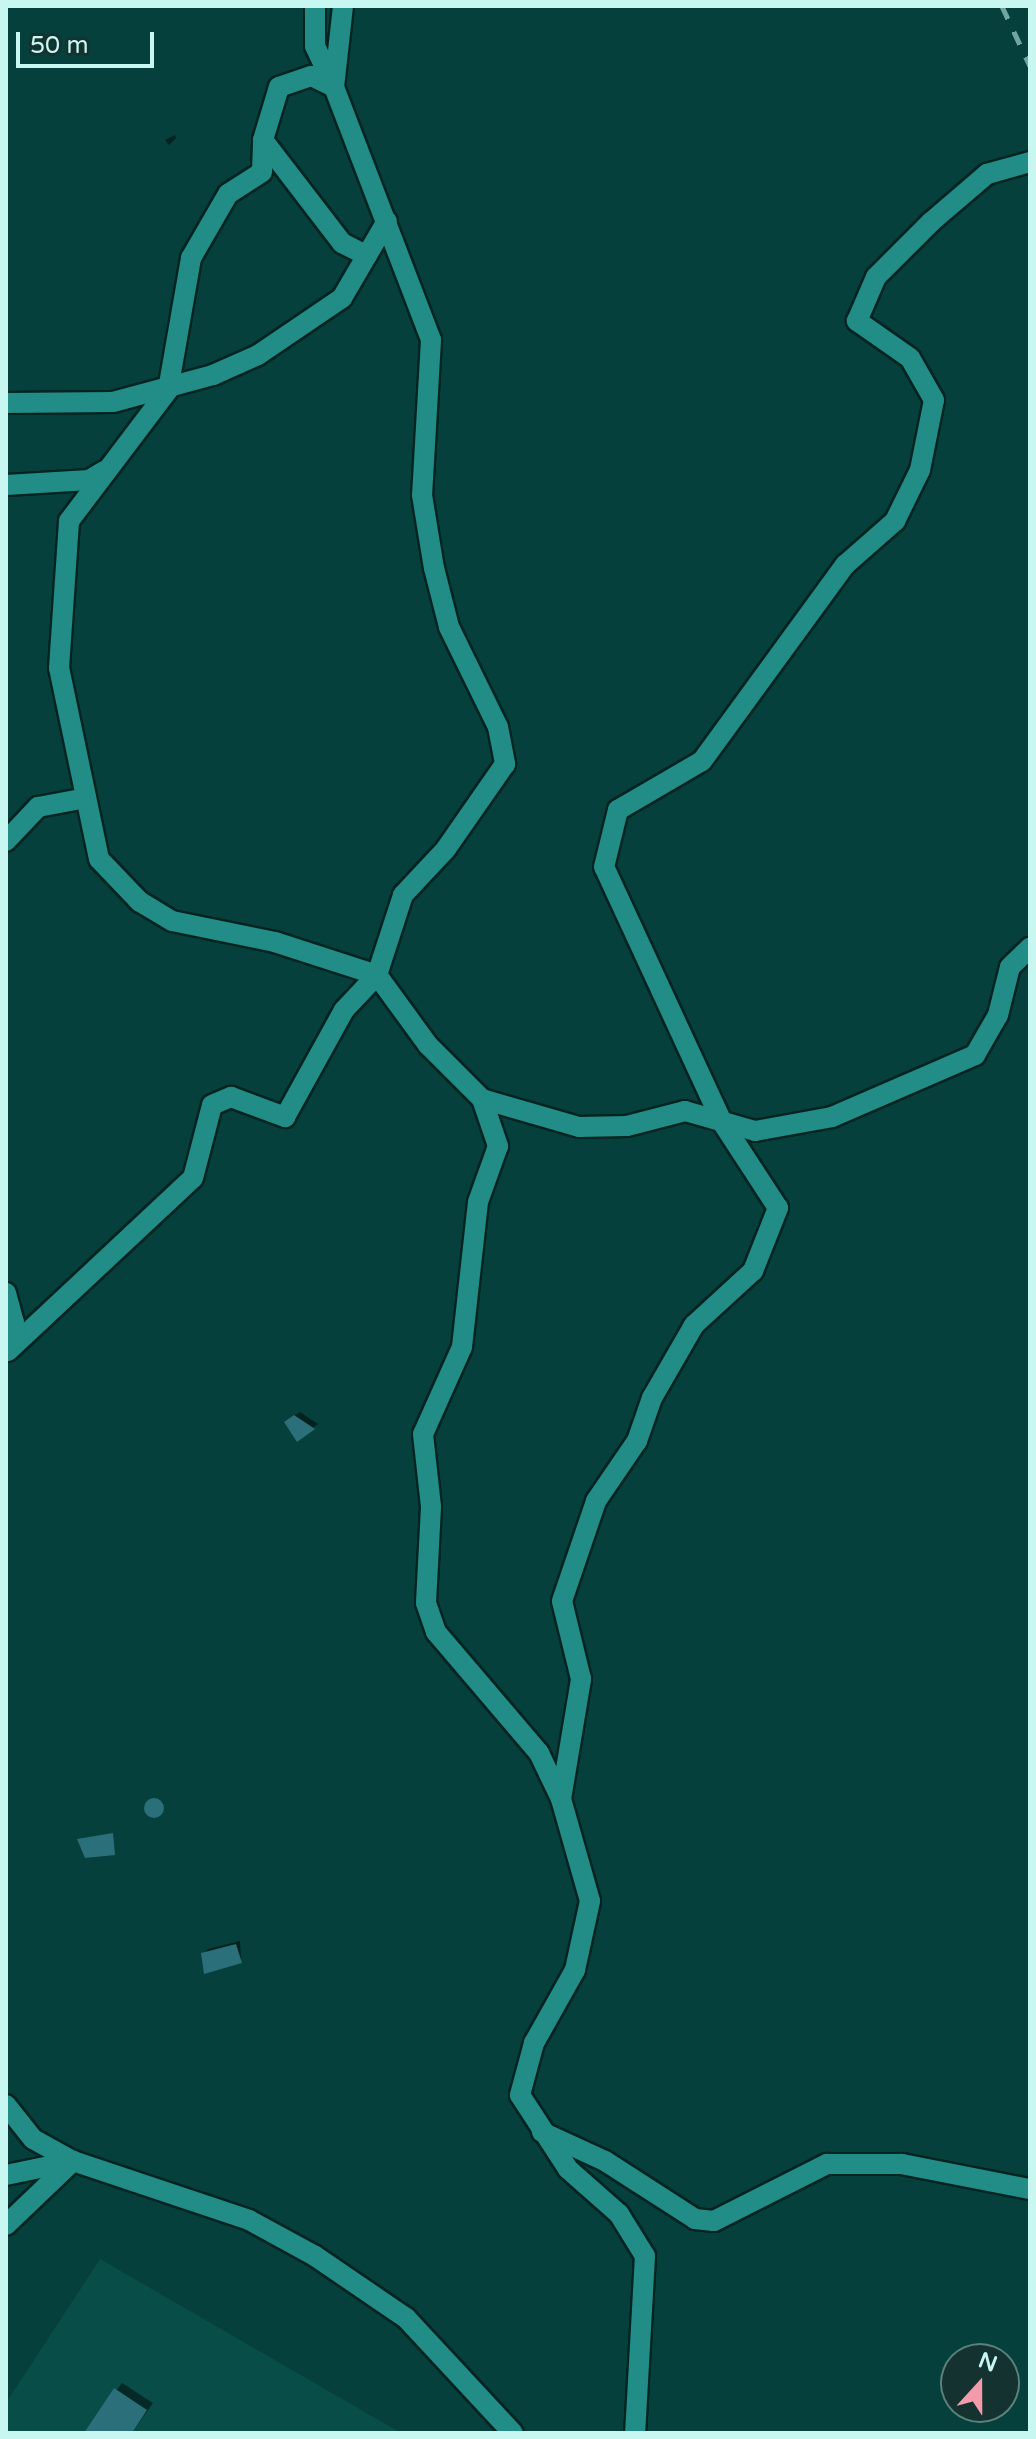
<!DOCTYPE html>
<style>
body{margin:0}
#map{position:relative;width:1036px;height:2439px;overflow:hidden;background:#05403c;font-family:"Varela Round",sans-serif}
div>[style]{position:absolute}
.built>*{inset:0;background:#094d48}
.shadow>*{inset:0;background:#0007}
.building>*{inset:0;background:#2a6f79}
.round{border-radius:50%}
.roads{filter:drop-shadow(2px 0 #042422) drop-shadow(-2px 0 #042422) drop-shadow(0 2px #042422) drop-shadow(0 -2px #042422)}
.minor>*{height:20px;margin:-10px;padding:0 10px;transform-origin:10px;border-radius:10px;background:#218d86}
.rail>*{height:5px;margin-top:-2.5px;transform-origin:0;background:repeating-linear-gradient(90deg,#71a5a0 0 14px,transparent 0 28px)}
span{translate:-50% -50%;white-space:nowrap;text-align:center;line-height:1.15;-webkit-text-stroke:8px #143330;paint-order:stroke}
.frame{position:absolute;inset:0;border:8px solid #c8f6f0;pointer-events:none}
.north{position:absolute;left:940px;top:2343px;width:80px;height:80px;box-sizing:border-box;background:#143330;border:2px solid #5c817d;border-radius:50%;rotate:21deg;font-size:22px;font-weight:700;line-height:32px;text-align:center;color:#c8f6f0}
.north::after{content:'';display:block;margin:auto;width:28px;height:36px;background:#f39aab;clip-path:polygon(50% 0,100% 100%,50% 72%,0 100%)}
.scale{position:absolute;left:16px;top:32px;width:138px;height:36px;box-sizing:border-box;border:4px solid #c8f6f0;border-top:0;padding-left:10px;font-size:24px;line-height:28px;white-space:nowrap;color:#c8f6f0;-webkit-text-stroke:6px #143330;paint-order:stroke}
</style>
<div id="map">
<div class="built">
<div style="clip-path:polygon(100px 2259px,401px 2433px,6px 2433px,6px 2403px)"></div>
</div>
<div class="shadow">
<div style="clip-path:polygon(175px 135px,176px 138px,169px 145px,165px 140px)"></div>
<div style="clip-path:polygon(300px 1412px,318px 1424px,298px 1439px,290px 1418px)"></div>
<div style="clip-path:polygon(155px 1799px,164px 1803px,155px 1816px,146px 1809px)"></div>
<div style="clip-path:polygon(240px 1941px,241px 1961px,203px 1954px,208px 1949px)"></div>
<div style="clip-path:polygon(122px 2383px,153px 2403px,132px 2433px,86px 2433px)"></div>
</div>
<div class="building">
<div style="clip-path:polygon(294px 1415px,315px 1429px,297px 1442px,284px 1422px)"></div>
<div class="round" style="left:144px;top:1798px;width:20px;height:20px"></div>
<div style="clip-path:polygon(113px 1833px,115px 1855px,85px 1858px,77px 1839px)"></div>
<div style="clip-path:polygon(236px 1944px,242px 1963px,204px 1974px,201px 1953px)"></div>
<div style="clip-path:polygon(114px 2388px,147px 2410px,132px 2433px,84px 2433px)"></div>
</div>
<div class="roads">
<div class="minor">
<div style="left:315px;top:6px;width:40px;rotate:90deg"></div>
<div style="left:315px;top:46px;width:45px;rotate:65.1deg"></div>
<div style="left:334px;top:87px;width:25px;rotate:-154deg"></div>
<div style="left:311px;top:76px;width:34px;rotate:161deg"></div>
<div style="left:279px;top:87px;width:55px;rotate:106.8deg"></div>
<div style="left:263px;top:140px;width:130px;rotate:52.5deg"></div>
<div style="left:342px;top:243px;width:28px;rotate:27deg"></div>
<div style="left:343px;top:6px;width:81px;rotate:96.3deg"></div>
<div style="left:334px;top:87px;width:271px;rotate:69deg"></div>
<div style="left:431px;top:340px;width:155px;rotate:93.3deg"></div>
<div style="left:422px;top:495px;width:74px;rotate:80.7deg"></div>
<div style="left:434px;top:568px;width:61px;rotate:75.7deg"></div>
<div style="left:449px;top:627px;width:111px;rotate:63.9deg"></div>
<div style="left:498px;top:727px;width:38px;rotate:79deg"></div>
<div style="left:505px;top:764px;width:103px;rotate:124.8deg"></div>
<div style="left:446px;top:849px;width:63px;rotate:133.1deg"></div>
<div style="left:403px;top:895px;width:84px;rotate:108deg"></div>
<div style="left:377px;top:975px;width:87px;rotate:53.9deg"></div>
<div style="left:428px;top:1045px;width:76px;rotate:45deg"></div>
<div style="left:482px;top:1099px;width:50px;rotate:71.2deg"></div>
<div style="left:498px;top:1146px;width:59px;rotate:109.7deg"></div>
<div style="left:478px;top:1202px;width:146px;rotate:96.3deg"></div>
<div style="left:462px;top:1347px;width:95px;rotate:114.1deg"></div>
<div style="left:423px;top:1434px;width:73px;rotate:83.7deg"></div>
<div style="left:431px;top:1507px;width:96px;rotate:93deg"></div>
<div style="left:426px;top:1603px;width:31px;rotate:71deg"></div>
<div style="left:436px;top:1632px;width:159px;rotate:49.6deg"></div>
<div style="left:539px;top:1753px;width:51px;rotate:64.4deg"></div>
<div style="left:561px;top:1799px;width:106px;rotate:74.1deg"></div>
<div style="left:590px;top:1901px;width:71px;rotate:102.3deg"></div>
<div style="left:575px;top:1970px;width:84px;rotate:119.3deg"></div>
<div style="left:534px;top:2043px;width:54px;rotate:105.1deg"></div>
<div style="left:520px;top:2095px;width:88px;rotate:57deg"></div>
<div style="left:568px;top:2169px;width:68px;rotate:41.4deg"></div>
<div style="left:619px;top:2214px;width:49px;rotate:58.2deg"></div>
<div style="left:645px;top:2256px;width:177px;rotate:93.2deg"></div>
<div style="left:6px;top:403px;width:107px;rotate:-0.5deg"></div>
<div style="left:113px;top:402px;width:104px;rotate:-15.1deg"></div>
<div style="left:213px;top:375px;width:49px;rotate:-24deg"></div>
<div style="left:258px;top:355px;width:102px;rotate:-34.2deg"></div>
<div style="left:342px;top:298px;width:89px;rotate:-59.7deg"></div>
<div style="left:6px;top:485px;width:83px;rotate:-3.4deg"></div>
<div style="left:89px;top:480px;width:17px;rotate:-31deg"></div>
<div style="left:6px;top:841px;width:47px;rotate:-46.7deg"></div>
<div style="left:38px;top:807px;width:49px;rotate:-10.6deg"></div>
<div style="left:482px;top:1099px;width:101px;rotate:16.1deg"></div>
<div style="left:579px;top:1127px;width:48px;rotate:-1.2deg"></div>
<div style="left:627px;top:1126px;width:60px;rotate:-14.5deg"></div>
<div style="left:685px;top:1111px;width:73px;rotate:15.9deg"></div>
<div style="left:755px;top:1131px;width:78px;rotate:-10.3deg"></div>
<div style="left:832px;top:1117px;width:156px;rotate:-23.4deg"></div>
<div style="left:975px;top:1055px;width:46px;rotate:-60.1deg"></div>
<div style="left:998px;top:1015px;width:49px;rotate:-76deg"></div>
<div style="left:1010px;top:967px;width:28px;rotate:-44deg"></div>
<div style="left:6px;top:1293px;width:30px;rotate:75deg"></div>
<div style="left:14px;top:1322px;width:30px;rotate:104deg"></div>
<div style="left:8px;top:1351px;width:253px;rotate:-43.1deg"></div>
<div style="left:193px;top:1178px;width:75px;rotate:-75.4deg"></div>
<div style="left:212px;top:1105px;width:21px;rotate:-23deg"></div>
<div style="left:231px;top:1097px;width:58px;rotate:20.3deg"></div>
<div style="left:285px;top:1117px;width:122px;rotate:-61.1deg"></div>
<div style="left:344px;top:1010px;width:48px;rotate:-46.7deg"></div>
<div style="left:377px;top:975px;width:107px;rotate:-162.1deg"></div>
<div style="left:275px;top:942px;width:105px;rotate:-168.5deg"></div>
<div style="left:172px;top:921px;width:37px;rotate:-149deg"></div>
<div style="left:140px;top:902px;width:59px;rotate:-133.6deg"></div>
<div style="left:99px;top:859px;width:195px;rotate:-101.8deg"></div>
<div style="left:59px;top:668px;width:147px;rotate:-86.1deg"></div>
<div style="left:69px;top:521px;width:164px;rotate:-52.9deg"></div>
<div style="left:168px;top:390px;width:134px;rotate:-80.1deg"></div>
<div style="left:191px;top:258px;width:74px;rotate:-60deg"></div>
<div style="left:228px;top:194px;width:40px;rotate:-32.9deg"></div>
<div style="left:262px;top:172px;width:32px;rotate:-88deg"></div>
<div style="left:561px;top:1799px;width:122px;rotate:-80.5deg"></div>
<div style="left:581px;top:1679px;width:80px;rotate:-103.7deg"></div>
<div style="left:562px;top:1601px;width:106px;rotate:-71.2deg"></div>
<div style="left:596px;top:1501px;width:73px;rotate:-55.7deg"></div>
<div style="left:637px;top:1441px;width:46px;rotate:-70.8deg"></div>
<div style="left:652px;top:1398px;width:84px;rotate:-60.1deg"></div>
<div style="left:694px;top:1325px;width:80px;rotate:-42.5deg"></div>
<div style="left:753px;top:1271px;width:68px;rotate:-68.4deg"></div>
<div style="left:778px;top:1208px;width:103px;rotate:-123.1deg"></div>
<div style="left:722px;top:1122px;width:281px;rotate:-114.8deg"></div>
<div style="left:604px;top:867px;width:59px;rotate:-76.2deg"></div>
<div style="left:618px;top:810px;width:97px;rotate:-30.3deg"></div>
<div style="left:702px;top:761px;width:243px;rotate:-53.9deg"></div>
<div style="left:845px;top:565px;width:67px;rotate:-41.3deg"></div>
<div style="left:895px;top:521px;width:57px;rotate:-63.9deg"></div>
<div style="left:920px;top:470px;width:71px;rotate:-78.7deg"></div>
<div style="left:934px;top:400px;width:48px;rotate:-119.7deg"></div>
<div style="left:910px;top:358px;width:65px;rotate:-145.1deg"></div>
<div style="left:857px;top:321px;width:48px;rotate:-66.6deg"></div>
<div style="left:876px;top:277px;width:78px;rotate:-45deg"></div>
<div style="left:931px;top:222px;width:74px;rotate:-40.6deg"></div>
<div style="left:987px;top:174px;width:45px;rotate:-15.6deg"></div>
<div style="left:6px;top:2105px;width:43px;rotate:51.5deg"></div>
<div style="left:33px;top:2139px;width:46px;rotate:28.8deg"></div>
<div style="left:73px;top:2161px;width:186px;rotate:18.5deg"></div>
<div style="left:249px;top:2220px;width:75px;rotate:28.6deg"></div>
<div style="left:315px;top:2256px;width:110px;rotate:34.3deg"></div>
<div style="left:406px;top:2318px;width:157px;rotate:47.1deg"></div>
<div style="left:542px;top:2132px;width:69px;rotate:24.7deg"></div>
<div style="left:605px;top:2161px;width:107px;rotate:32.8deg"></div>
<div style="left:695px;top:2219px;width:19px;rotate:6deg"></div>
<div style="left:714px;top:2221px;width:127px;rotate:-26.8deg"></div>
<div style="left:827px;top:2164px;width:75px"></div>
<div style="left:902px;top:2164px;width:130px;rotate:11.1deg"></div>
<div style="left:6px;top:2175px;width:64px;rotate:-11.7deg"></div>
<div style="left:6px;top:2225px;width:93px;rotate:-43.7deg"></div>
</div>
</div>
<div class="rail">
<div style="left:1002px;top:6px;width:66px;rotate:65deg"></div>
</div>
<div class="frame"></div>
<div class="north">N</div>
<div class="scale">50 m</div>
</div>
